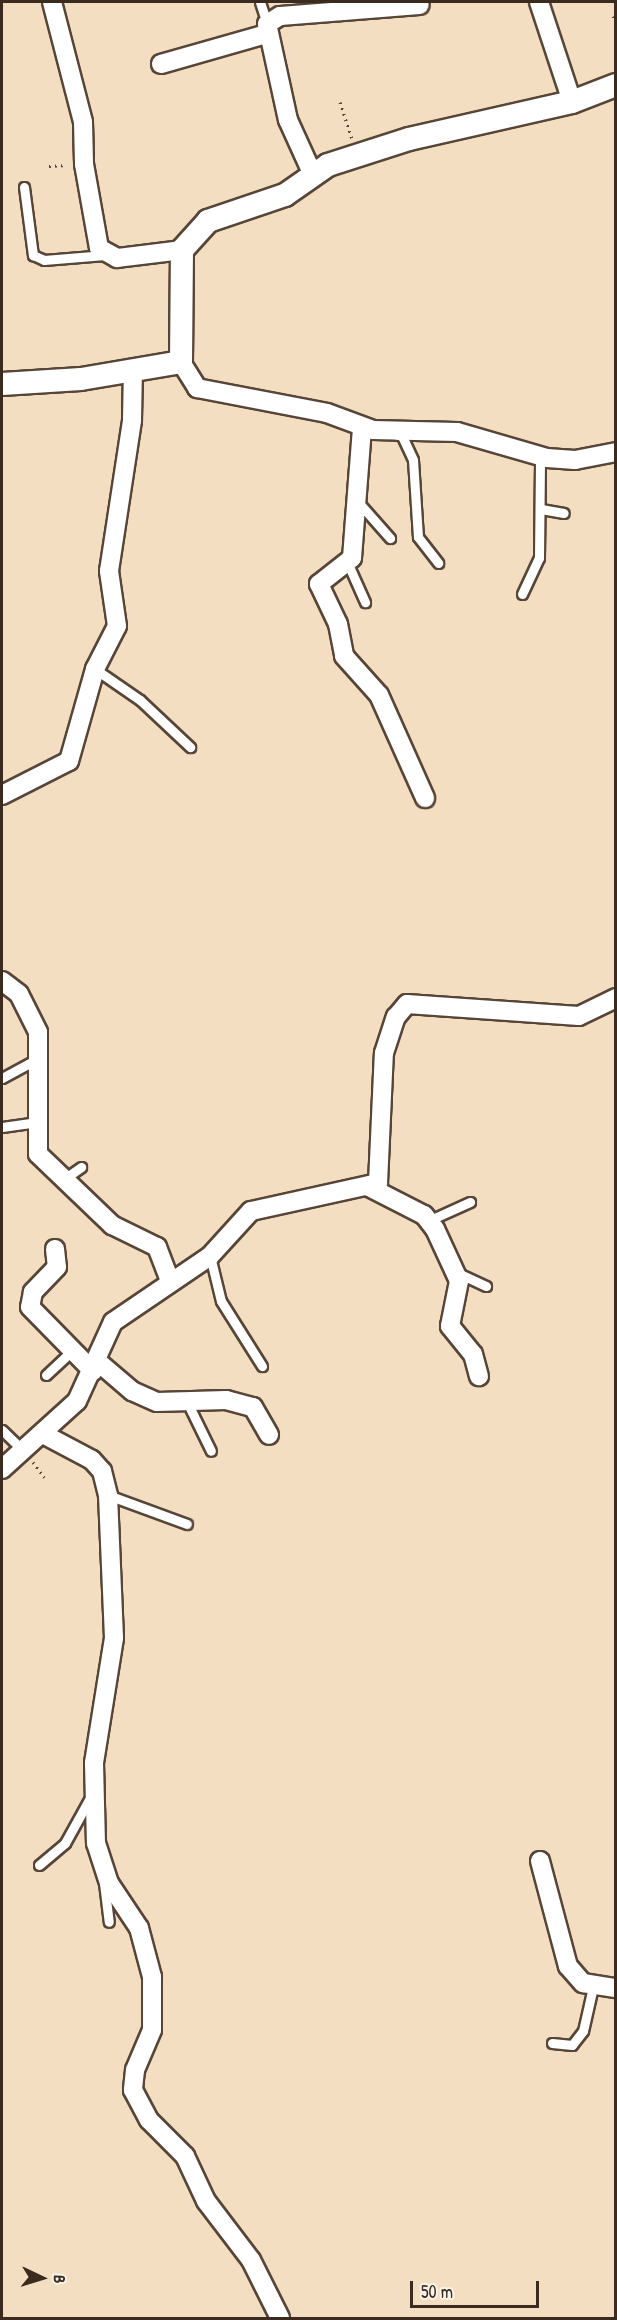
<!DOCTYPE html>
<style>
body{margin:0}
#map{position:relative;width:617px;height:2320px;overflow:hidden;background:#f4dec2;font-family:"Patrick Hand",sans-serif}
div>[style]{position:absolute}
.path>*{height:3px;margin-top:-1.5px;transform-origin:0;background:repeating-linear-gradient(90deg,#574537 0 1.5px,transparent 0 6px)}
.roads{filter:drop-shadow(2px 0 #574537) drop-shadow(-2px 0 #574537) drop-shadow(0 2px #574537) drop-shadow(0 -2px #574537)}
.service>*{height:9px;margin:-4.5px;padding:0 4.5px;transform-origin:4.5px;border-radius:4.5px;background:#fff}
.minor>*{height:18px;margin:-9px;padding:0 9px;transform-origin:9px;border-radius:9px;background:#fff}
.tertiary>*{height:22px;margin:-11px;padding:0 11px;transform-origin:11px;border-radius:11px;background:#fff}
span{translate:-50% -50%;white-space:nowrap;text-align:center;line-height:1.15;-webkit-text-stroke:5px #f7f3e8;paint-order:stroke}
.frame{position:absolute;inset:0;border:3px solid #3b2a1e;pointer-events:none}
.north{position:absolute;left:12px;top:2248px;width:60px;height:60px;-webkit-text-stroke:4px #f7f3e8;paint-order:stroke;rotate:94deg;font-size:16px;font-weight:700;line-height:24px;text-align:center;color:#3b2a1e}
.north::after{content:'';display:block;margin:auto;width:21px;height:27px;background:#3b2a1e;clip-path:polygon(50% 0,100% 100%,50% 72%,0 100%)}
.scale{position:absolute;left:410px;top:2281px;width:129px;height:27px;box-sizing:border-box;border:3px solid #3b2a1e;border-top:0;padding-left:8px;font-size:18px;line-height:21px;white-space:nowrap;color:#3b2a1e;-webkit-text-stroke:4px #f7f3e8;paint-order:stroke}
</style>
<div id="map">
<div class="path">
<div style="left:613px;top:16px;width:8px;rotate:67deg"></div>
<div style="left:340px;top:102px;width:38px;rotate:72deg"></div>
<div style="left:49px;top:166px;width:18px;rotate:-3deg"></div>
<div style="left:33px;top:1462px;width:19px;rotate:54deg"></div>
</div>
<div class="roads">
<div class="service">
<div style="left:260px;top:2px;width:23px;rotate:72deg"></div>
<div style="left:24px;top:187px;width:69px;rotate:82.5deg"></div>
<div style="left:33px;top:255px;width:12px;rotate:24deg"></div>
<div style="left:44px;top:260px;width:61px;rotate:-4.7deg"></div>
<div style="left:394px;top:434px;width:8px;rotate:14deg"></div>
<div style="left:402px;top:436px;width:26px;rotate:65deg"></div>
<div style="left:413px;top:460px;width:77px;rotate:86.3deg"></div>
<div style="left:418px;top:537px;width:33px;rotate:52deg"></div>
<div style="left:359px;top:503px;width:47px;rotate:48.5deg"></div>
<div style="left:541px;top:509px;width:23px;rotate:10deg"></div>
<div style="left:348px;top:564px;width:42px;rotate:65.9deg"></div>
<div style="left:522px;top:594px;width:40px;rotate:-65deg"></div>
<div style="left:539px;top:558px;width:100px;rotate:-89.4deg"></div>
<div style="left:95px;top:669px;width:55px;rotate:34.6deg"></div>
<div style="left:140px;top:700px;width:69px;rotate:43.2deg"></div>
<div style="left:2px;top:1078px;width:42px;rotate:-28.4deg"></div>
<div style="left:2px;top:1127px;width:34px;rotate:-8deg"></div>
<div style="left:64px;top:1179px;width:21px;rotate:-35deg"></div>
<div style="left:430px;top:1220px;width:44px;rotate:-24.2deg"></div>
<div style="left:210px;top:1256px;width:46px;rotate:76.3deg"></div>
<div style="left:221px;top:1301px;width:77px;rotate:57.8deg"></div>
<div style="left:458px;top:1273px;width:31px;rotate:25deg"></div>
<div style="left:46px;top:1375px;width:35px;rotate:-43deg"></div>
<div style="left:188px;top:1404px;width:52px;rotate:63.9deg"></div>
<div style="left:2px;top:1430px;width:29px;rotate:44deg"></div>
<div style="left:108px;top:1495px;width:84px;rotate:20.2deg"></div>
<div style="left:39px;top:1865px;width:34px;rotate:-40deg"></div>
<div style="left:65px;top:1843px;width:54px;rotate:-61deg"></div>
<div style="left:104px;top:1883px;width:39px;rotate:83deg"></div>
<div style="left:552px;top:2043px;width:20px;rotate:6deg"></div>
<div style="left:572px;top:2045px;width:18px;rotate:-52deg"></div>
<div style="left:583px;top:2031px;width:45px;rotate:-77.2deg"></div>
</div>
<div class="minor">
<div style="left:52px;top:2px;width:124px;rotate:75.5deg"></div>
<div style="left:83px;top:122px;width:42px;rotate:88.6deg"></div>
<div style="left:84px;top:164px;width:85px;rotate:79.9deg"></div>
<div style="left:99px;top:248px;width:21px;rotate:29deg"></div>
<div style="left:117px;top:258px;width:65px;rotate:-7deg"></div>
<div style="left:539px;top:2px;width:105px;rotate:71.7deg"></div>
<div style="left:161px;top:64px;width:109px;rotate:-15.9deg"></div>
<div style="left:313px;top:175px;width:60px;rotate:-114.4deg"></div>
<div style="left:288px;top:120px;width:98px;rotate:-102.3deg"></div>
<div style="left:267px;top:24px;width:15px;rotate:-32deg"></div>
<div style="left:280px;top:16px;width:140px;rotate:-4.5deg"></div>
<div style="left:181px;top:362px;width:31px;rotate:58deg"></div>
<div style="left:197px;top:388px;width:132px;rotate:10.9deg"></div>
<div style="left:327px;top:413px;width:49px;rotate:20.3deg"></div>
<div style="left:373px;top:430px;width:84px;rotate:1.4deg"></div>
<div style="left:457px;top:432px;width:94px;rotate:16.1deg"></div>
<div style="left:547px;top:458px;width:28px;rotate:4deg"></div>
<div style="left:575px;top:460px;width:42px;rotate:-11deg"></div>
<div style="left:362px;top:428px;width:130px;rotate:94.4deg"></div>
<div style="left:352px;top:558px;width:42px;rotate:141.8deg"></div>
<div style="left:319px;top:584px;width:44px;rotate:64.6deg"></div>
<div style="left:338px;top:624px;width:33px;rotate:79deg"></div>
<div style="left:344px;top:656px;width:52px;rotate:48.1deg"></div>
<div style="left:379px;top:695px;width:113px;rotate:65.9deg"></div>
<div style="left:2px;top:795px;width:75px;rotate:-26.9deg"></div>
<div style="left:69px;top:761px;width:96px;rotate:-74.2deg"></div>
<div style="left:95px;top:669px;width:48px;rotate:-62.9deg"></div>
<div style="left:117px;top:626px;width:56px;rotate:-98.3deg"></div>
<div style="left:109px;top:571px;width:153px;rotate:-81.3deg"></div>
<div style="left:132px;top:420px;width:50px;rotate:-88.9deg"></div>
<div style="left:2px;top:981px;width:21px;rotate:37deg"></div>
<div style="left:19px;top:994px;width:42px;rotate:63.4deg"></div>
<div style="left:38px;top:1032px;width:122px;rotate:90deg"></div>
<div style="left:38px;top:1154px;width:103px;rotate:43.8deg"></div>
<div style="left:112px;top:1225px;width:50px;rotate:26.1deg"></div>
<div style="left:157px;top:1247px;width:36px;rotate:69deg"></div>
<div style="left:369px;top:1187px;width:62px;rotate:27deg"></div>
<div style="left:424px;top:1215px;width:18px;rotate:52deg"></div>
<div style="left:435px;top:1229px;width:57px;rotate:65.2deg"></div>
<div style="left:459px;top:1281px;width:46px;rotate:101.3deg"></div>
<div style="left:450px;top:1326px;width:36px;rotate:51deg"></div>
<div style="left:473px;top:1354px;width:23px;rotate:75deg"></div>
<div style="left:55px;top:1249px;width:18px;rotate:84deg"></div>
<div style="left:57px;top:1267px;width:35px;rotate:134deg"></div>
<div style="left:33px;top:1292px;width:15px;rotate:101deg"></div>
<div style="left:30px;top:1307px;width:90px;rotate:45.5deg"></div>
<div style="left:97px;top:1361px;width:46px;rotate:40.6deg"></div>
<div style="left:132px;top:1391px;width:27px;rotate:24deg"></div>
<div style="left:157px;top:1402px;width:69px;rotate:-1.7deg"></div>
<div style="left:226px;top:1400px;width:28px;rotate:15deg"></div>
<div style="left:253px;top:1407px;width:32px;rotate:60deg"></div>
<div style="left:43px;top:1434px;width:55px;rotate:28deg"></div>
<div style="left:92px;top:1460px;width:15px;rotate:48deg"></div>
<div style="left:102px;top:1471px;width:25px;rotate:76deg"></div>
<div style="left:108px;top:1495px;width:143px;rotate:87.6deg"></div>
<div style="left:114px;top:1638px;width:127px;rotate:99.1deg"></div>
<div style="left:94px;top:1763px;width:80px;rotate:88.6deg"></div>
<div style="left:96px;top:1843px;width:42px;rotate:72deg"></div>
<div style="left:109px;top:1883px;width:54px;rotate:56.3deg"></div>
<div style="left:139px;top:1928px;width:51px;rotate:75.1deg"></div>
<div style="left:152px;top:1977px;width:53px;rotate:90deg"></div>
<div style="left:152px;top:2030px;width:43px;rotate:113deg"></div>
<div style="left:135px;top:2070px;width:20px;rotate:96deg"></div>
<div style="left:133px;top:2090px;width:34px;rotate:62deg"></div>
<div style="left:149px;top:2120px;width:51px;rotate:45deg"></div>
<div style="left:185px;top:2156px;width:50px;rotate:65deg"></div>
<div style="left:206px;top:2201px;width:74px;rotate:52.7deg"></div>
<div style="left:251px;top:2260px;width:65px;rotate:63.4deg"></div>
<div style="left:2px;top:1469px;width:101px;rotate:-42.2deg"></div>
<div style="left:77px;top:1401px;width:87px;rotate:-65.5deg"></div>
<div style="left:113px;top:1322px;width:117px;rotate:-34.2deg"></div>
<div style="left:210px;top:1256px;width:61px;rotate:-47.7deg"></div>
<div style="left:251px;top:1211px;width:130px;rotate:-12.4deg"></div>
<div style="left:378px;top:1183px;width:130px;rotate:-87.4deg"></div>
<div style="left:384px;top:1053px;width:38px;rotate:-72deg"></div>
<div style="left:396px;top:1017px;width:17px;rotate:-50deg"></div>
<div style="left:407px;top:1004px;width:172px;rotate:4deg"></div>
<div style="left:579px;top:1016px;width:41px;rotate:-25.9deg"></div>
<div style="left:540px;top:1861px;width:109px;rotate:75.1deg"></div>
<div style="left:568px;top:1966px;width:23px;rotate:49deg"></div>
<div style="left:583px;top:1983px;width:33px;rotate:9deg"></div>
</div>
<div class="tertiary">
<div style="left:2px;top:384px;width:79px;rotate:-3.6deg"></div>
<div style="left:81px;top:379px;width:101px;rotate:-9.6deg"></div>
<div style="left:181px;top:362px;width:112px;rotate:-89.5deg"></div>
<div style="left:182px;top:250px;width:39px;rotate:-48deg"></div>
<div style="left:208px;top:221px;width:81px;rotate:-18.7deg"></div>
<div style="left:285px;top:195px;width:52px;rotate:-34.9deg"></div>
<div style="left:328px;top:165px;width:85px;rotate:-17.8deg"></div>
<div style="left:409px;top:139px;width:167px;rotate:-12.8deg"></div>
<div style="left:572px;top:102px;width:47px;rotate:-21.1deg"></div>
</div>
</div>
<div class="frame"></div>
<div class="north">B</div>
<div class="scale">50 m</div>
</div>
